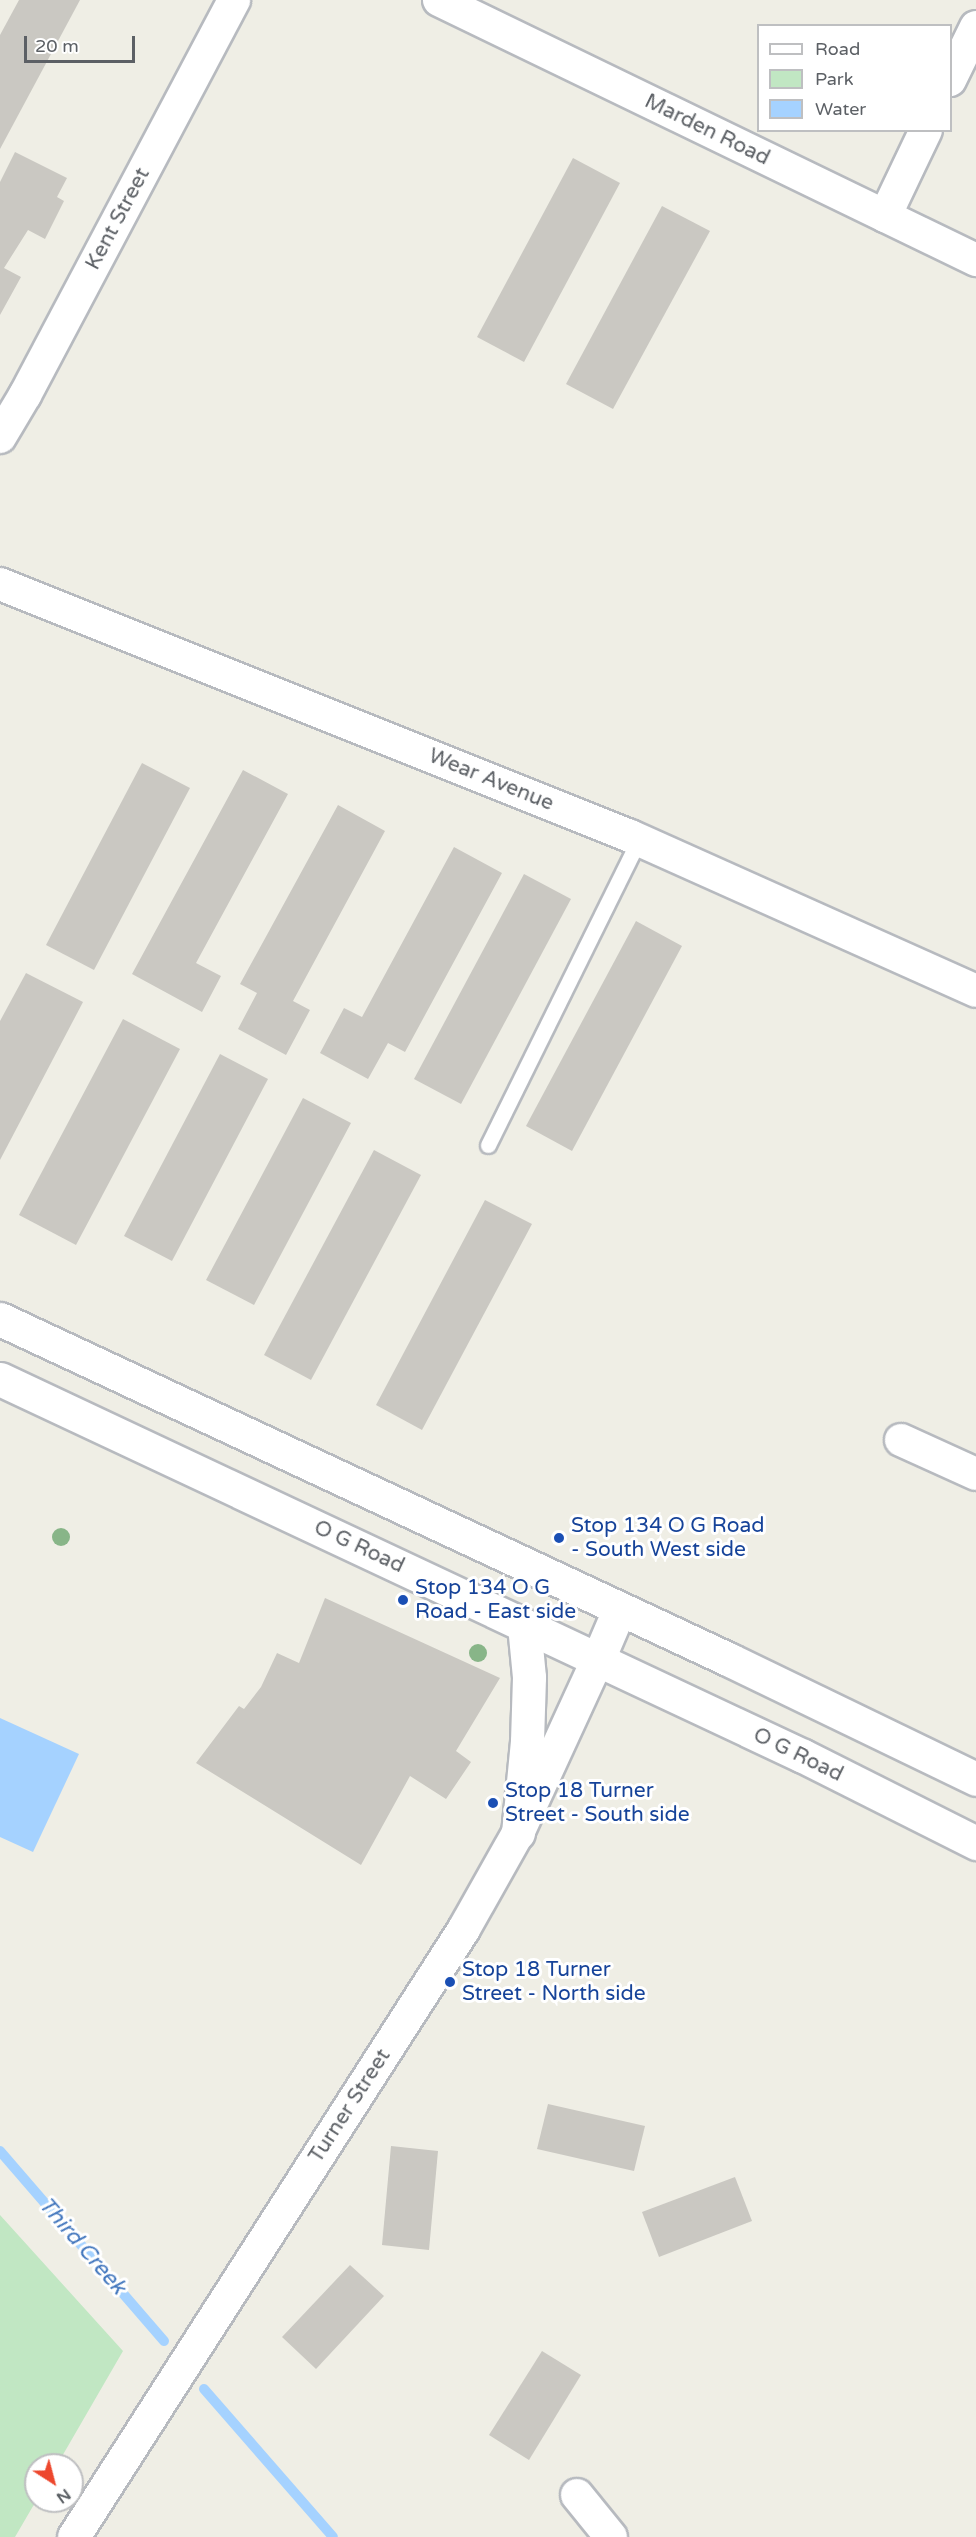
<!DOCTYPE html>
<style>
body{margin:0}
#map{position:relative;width:976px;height:2537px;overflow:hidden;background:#efeee5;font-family:"Varela Round",sans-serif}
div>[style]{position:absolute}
.green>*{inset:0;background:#c1e7c3}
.water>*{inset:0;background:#a5d2ff}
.stream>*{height:10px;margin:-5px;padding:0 5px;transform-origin:5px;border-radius:5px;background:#a5d2ff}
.building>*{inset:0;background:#cac8c2}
.roads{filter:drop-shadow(2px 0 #b7babf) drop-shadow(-2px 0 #b7babf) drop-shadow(0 2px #b7babf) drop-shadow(0 -2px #b7babf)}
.service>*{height:15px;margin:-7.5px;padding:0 7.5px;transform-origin:7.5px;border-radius:7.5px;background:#fff}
.minor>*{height:32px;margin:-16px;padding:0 16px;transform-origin:16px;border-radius:16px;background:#fff}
.secondary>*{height:33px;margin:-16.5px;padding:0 16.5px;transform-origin:16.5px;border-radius:16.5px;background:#fff}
.trees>*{width:18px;height:18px;margin:-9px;border-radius:50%;background:#88b588}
.dots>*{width:16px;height:16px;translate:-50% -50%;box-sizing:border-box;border:3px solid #fff;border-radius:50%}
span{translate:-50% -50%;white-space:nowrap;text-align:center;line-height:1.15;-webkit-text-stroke:6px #fff;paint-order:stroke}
.street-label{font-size:21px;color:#5c6065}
.transit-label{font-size:21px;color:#164399}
.left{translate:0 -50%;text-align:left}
.water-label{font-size:22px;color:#4176bd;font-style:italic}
.legend{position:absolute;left:757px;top:24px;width:195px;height:108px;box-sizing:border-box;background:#fff;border:2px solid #bebfc1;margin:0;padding:8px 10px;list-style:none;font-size:18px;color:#5c6065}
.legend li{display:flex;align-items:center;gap:12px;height:30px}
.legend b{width:30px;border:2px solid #bebfc1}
.north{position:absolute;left:24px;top:2453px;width:60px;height:60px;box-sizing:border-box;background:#fff;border:2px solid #bebfc1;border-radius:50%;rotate:144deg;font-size:16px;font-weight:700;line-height:24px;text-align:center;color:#5c6065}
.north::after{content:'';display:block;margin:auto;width:21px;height:27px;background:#ed472d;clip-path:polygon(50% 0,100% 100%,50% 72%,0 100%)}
.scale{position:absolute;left:24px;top:36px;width:111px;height:27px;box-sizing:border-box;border:3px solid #5c6065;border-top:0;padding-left:8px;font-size:18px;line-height:21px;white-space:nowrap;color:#5c6065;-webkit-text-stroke:4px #fff;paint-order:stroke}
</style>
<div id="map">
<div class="green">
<div style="clip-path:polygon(0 2215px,123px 2351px,57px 2465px,36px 2465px,36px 2501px,15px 2537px,0 2537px)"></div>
</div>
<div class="water">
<div style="clip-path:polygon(0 1718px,79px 1754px,33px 1852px,0 1837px)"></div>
</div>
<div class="stream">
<div style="left:0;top:2151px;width:251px;rotate:49.2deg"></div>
<div style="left:204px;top:2389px;width:196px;rotate:48.9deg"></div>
</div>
<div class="building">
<div style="clip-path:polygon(19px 0,80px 0,0 149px,0 35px)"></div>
<div style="clip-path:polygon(15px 152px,67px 178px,57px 197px,64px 201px,45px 239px,28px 230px,4px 268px,21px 277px,0 315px,0 182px)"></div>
<div style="clip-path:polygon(573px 158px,620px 183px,524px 362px,477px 337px)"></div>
<div style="clip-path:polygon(662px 206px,710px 231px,613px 409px,566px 384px)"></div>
<div style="clip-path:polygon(142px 763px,190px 788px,94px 970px,46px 945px)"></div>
<div style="clip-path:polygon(243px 770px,288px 794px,196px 963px,221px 976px,202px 1012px,132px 974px)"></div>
<div style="clip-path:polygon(338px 805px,385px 831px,293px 1001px,310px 1010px,286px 1055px,238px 1029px,257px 993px,240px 984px)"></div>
<div style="clip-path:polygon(454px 847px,502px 873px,405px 1052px,388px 1043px,368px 1079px,320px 1053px,344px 1008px,362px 1017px)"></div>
<div style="clip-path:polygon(524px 874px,571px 899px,461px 1104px,414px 1079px)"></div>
<div style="clip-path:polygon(636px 921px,682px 946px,572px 1151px,526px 1126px)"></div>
<div style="clip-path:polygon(26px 973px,83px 1002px,0 1160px,0 1021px)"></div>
<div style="clip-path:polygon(123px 1019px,180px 1049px,76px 1245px,19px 1215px)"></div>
<div style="clip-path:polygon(220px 1054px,268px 1079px,172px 1261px,124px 1236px)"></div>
<div style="clip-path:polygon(303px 1098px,351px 1123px,254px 1305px,206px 1280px)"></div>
<div style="clip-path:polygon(374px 1150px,421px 1175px,311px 1380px,264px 1355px)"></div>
<div style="clip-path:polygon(485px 1200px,532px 1224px,422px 1430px,376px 1405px)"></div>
<div style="clip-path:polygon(325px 1598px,500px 1678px,456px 1751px,471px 1762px,446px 1799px,410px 1776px,361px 1865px,196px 1763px,239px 1706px,244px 1709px,261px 1687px,277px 1653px,299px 1663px)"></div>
<div style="clip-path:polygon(548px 2104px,645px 2126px,634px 2171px,537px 2149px)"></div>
<div style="clip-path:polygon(391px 2146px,438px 2151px,429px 2250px,382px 2245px)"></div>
<div style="clip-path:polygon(735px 2177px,752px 2221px,659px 2257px,642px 2212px)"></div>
<div style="clip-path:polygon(350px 2265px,384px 2296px,316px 2369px,282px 2337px)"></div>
<div style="clip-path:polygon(542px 2351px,581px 2375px,529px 2460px,489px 2435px)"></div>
</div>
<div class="roads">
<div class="service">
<div style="left:488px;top:1145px;width:340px;rotate:-63.7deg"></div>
</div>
<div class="minor">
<div style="left:439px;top:0;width:597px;rotate:25.83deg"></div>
<div style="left:950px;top:80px;width:59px;rotate:-63.9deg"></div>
<div style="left:885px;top:216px;width:95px;rotate:-64.5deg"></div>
<div style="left:0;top:437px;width:49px;rotate:-59.2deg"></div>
<div style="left:25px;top:395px;width:447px;rotate:-62.1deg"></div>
<div style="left:0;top:584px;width:679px;rotate:21.8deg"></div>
<div style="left:630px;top:836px;width:379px;rotate:24.1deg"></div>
<div style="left:901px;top:1440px;width:82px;rotate:24.4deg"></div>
<div style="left:577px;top:2495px;width:54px;rotate:51deg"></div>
<div style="left:74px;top:2537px;width:722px;rotate:-57.32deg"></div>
<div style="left:464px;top:1929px;width:110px;rotate:-60.6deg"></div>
<div style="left:518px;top:1833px;width:192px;rotate:-65.3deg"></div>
</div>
<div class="secondary">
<div style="left:0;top:1319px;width:806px;rotate:25.04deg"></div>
<div style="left:730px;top:1660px;width:273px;rotate:25.8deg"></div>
<div style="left:0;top:1379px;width:887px;rotate:25.15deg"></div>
<div style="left:803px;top:1756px;width:194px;rotate:26.7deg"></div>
<div style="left:598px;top:1659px;width:53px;rotate:-66.8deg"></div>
<div style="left:518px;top:1833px;width:92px;rotate:-84.4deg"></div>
<div style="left:527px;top:1741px;width:64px;rotate:-88.2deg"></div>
<div style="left:529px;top:1677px;width:52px;rotate:-95.5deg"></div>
</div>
</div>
<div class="trees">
<div style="left:61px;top:1537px"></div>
<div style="left:478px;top:1653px"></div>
</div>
<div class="dots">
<div style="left:559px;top:1538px;background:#1a4fb4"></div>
<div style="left:403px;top:1600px;background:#1a4fb4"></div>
<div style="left:493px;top:1803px;background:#1a4fb4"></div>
<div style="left:450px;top:1982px;background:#1a4fb4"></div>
</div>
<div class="street-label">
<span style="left:707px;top:130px;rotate:26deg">Marden Road</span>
<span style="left:118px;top:219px;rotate:-62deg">Kent Street</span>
<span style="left:491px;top:780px;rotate:22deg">Wear Avenue</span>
<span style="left:359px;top:1547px;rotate:25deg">O G Road</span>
<span style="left:798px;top:1755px;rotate:26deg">O G Road</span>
<span style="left:350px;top:2106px;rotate:-57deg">Turner Street</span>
</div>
<div class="transit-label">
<span class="left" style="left:571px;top:1538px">Stop 134 O G Road<br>- South West side</span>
<span class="left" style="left:415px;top:1600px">Stop 134 O G<br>Road - East side</span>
<span class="left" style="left:505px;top:1803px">Stop 18 Turner<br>Street - South side</span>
<span class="left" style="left:462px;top:1982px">Stop 18 Turner<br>Street - North side</span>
</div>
<div class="water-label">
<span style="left:82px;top:2246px;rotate:49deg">Third Creek</span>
</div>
<ul class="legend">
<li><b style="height:8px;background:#fff"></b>Road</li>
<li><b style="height:16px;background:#c1e7c3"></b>Park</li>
<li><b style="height:16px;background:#a5d2ff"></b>Water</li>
</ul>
<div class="north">N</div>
<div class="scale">20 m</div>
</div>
